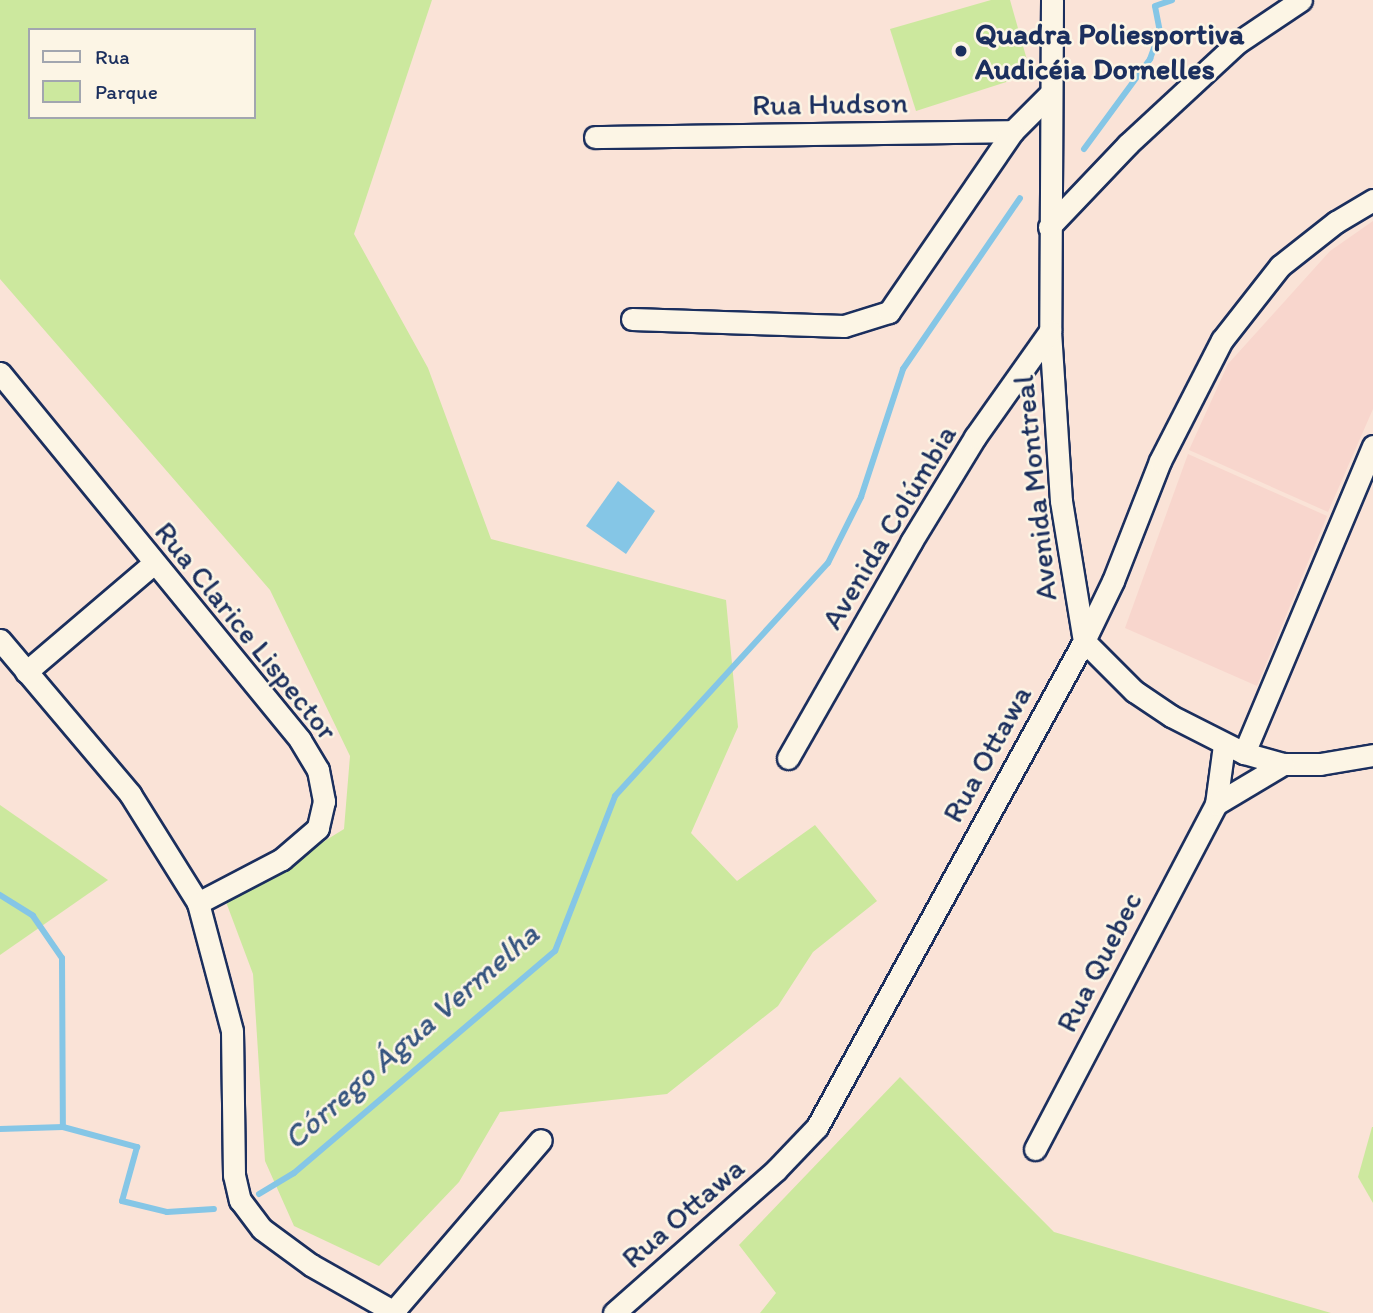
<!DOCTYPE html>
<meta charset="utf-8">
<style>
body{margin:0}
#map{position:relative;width:1373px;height:1313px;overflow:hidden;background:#fae3d7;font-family:Itim,sans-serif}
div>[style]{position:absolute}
.built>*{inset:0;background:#f8d6cd}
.green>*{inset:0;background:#cce89e}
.water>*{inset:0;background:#85c6e6}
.stream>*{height:6px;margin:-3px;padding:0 3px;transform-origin:3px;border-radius:3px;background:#85c6e6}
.roads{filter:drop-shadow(2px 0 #1b2f5e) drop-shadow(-2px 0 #1b2f5e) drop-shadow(0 2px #1b2f5e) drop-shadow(0 -2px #1b2f5e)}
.street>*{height:21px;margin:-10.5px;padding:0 10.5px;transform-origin:10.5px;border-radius:10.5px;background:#fcf5e5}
.dots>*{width:19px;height:19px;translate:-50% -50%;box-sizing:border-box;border:4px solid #fcf5e5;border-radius:50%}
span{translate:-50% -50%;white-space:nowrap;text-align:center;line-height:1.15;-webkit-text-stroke:5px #fcf5e5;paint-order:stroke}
.poi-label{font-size:30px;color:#1b2f5e;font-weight:700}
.left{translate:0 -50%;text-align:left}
.street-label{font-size:30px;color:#1b2f5e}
.water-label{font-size:32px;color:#365580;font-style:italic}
.legend{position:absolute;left:28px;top:28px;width:228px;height:91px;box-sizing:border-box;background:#fcf5e5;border:2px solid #a2a6af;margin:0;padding:9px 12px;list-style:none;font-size:21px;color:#1b2f5e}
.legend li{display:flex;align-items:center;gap:14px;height:35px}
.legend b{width:35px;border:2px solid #a2a6af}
</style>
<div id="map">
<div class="built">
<div style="clip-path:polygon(1373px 221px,1373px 409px,1328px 512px,1189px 450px,1228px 364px,1330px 251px)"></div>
<div style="clip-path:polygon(1188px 454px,1327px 516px,1257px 686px,1125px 628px)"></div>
</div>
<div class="green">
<div style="clip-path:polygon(evenodd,0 0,432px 0,354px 234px,428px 368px,491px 539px,726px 600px,738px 727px,691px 833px,737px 881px,815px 825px,877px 901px,813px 952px,778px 1006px,667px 1094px,500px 1112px,459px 1182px,379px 1266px,294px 1226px,265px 1161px,253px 974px,226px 902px,344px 829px,350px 756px,270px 590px,0 279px,0 0,30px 30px,254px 30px,254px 117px,30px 117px,30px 30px)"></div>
<div style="clip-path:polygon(991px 0,1010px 0,1031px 74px,916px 111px,890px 29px)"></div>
<div style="clip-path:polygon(0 805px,108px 880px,0 955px)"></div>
<div style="clip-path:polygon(900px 1077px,1054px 1232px,1331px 1313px,760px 1313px,776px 1293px,739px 1245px)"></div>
<div style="clip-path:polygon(1372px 1127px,1373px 1127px,1373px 1203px,1358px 1177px)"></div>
</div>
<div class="water">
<div style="clip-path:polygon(618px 481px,655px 511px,626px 554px,586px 526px)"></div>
</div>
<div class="stream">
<div style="left:1084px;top:149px;width:112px;rotate:-53.7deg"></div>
<div style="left:1150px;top:59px;width:29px;rotate:-70deg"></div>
<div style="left:1160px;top:32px;width:26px;rotate:-101deg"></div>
<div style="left:1155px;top:6px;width:18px;rotate:-19deg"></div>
<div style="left:0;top:895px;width:39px;rotate:32deg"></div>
<div style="left:33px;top:916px;width:51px;rotate:55.4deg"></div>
<div style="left:62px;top:958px;width:169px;rotate:89.7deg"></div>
<div style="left:0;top:1129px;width:63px;rotate:-1.8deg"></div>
<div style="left:63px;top:1127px;width:77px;rotate:15.1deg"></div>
<div style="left:137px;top:1147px;width:56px;rotate:105.5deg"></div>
<div style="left:122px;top:1201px;width:46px;rotate:13.7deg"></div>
<div style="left:167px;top:1212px;width:47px;rotate:-3.7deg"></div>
<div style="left:259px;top:1194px;width:41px;rotate:-31deg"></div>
<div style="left:294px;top:1173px;width:343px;rotate:-40.4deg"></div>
<div style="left:555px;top:951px;width:166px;rotate:-68.8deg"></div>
<div style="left:615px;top:796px;width:316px;rotate:-47.6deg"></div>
<div style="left:828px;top:563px;width:74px;rotate:-63.4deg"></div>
<div style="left:861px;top:497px;width:135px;rotate:-71.8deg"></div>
<div style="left:903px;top:369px;width:207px;rotate:-55.6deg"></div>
</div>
<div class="roads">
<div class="street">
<div style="left:1052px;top:0;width:331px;rotate:90.3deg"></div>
<div style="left:1050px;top:331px;width:170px;rotate:86.3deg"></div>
<div style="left:1061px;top:501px;width:142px;rotate:80.7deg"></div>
<div style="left:1084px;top:641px;width:71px;rotate:45deg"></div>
<div style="left:1134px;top:691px;width:45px;rotate:34deg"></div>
<div style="left:1171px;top:716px;width:82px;rotate:26.9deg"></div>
<div style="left:1244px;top:753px;width:41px;rotate:15.8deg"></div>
<div style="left:1283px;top:764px;width:37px"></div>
<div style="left:1320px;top:764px;width:54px;rotate:-9.6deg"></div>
<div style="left:595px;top:137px;width:418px;rotate:-0.8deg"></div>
<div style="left:1013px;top:131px;width:52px;rotate:-45deg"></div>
<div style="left:1049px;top:227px;width:115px;rotate:-46.4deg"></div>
<div style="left:1128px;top:144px;width:149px;rotate:-42.8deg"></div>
<div style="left:1237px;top:43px;width:77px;rotate:-33.9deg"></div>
<div style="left:632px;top:319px;width:212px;rotate:1.9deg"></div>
<div style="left:844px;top:326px;width:47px;rotate:-17.3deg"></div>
<div style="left:889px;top:312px;width:219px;rotate:-55.6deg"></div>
<div style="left:0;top:373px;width:474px;rotate:50.7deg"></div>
<div style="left:300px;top:740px;width:35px;rotate:59deg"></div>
<div style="left:318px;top:770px;width:32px;rotate:79deg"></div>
<div style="left:324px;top:801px;width:28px;rotate:103deg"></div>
<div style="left:318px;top:828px;width:48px;rotate:139.3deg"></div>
<div style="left:282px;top:859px;width:95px;rotate:152.4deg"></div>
<div style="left:0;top:640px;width:202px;rotate:49.8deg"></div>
<div style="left:130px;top:794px;width:128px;rotate:58deg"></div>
<div style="left:198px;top:903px;width:132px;rotate:75.1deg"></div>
<div style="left:232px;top:1031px;width:144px;rotate:89.2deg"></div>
<div style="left:234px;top:1175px;width:26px;rotate:77deg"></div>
<div style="left:240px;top:1200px;width:36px;rotate:53deg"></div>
<div style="left:262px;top:1229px;width:61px;rotate:36.3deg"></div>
<div style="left:311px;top:1265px;width:98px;rotate:29.5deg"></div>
<div style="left:26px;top:672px;width:168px;rotate:-40.4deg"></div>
<div style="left:1244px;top:753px;width:333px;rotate:-67.2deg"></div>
<div style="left:788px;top:758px;width:249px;rotate:-60.3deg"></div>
<div style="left:911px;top:542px;width:123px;rotate:-58.6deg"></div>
<div style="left:975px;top:437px;width:130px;rotate:-54.7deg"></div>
<div style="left:1216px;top:804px;width:60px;rotate:-82.3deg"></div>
<div style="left:1035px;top:1149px;width:390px;rotate:-62.3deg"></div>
<div style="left:1216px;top:804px;width:78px;rotate:-30.8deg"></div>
<div style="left:392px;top:1313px;width:228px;rotate:-49.3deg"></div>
<div style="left:614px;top:1313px;width:216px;rotate:-41.4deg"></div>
<div style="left:776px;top:1170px;width:59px;rotate:-46.4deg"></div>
<div style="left:817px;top:1127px;width:555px;rotate:-61.22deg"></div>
<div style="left:1084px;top:641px;width:67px;rotate:-64.2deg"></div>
<div style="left:1113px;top:581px;width:129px;rotate:-68.6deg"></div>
<div style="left:1160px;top:461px;width:136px;rotate:-62.9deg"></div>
<div style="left:1222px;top:340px;width:94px;rotate:-51.9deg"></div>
<div style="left:1280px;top:266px;width:71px;rotate:-38.2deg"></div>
<div style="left:1336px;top:222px;width:43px;rotate:-30.7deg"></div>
</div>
</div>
<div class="dots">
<div style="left:961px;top:51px;background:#1b2f5e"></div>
</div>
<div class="poi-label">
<span class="left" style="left:975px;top:51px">Quadra Poliesportiva<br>Audicéia Dornelles</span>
</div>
<div class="street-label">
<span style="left:830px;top:104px;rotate:-1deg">Rua Hudson</span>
<span style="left:1035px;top:488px;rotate:-96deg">Avenida Montreal</span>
<span style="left:889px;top:527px;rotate:-59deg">Avenida Colúmbia</span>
<span style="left:246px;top:631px;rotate:51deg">Rua Clarice Lispector</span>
<span style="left:987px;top:754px;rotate:-61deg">Rua Ottawa</span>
<span style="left:1099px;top:962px;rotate:-63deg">Rua Quebec</span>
<span style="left:683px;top:1213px;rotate:-41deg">Rua Ottawa</span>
</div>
<div class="water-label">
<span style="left:411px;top:1036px;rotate:-41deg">Córrego Água Vermelha</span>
</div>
<ul class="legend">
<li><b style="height:9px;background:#fcf5e5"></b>Rua</li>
<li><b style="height:19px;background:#cce89e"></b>Parque</li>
</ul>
</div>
